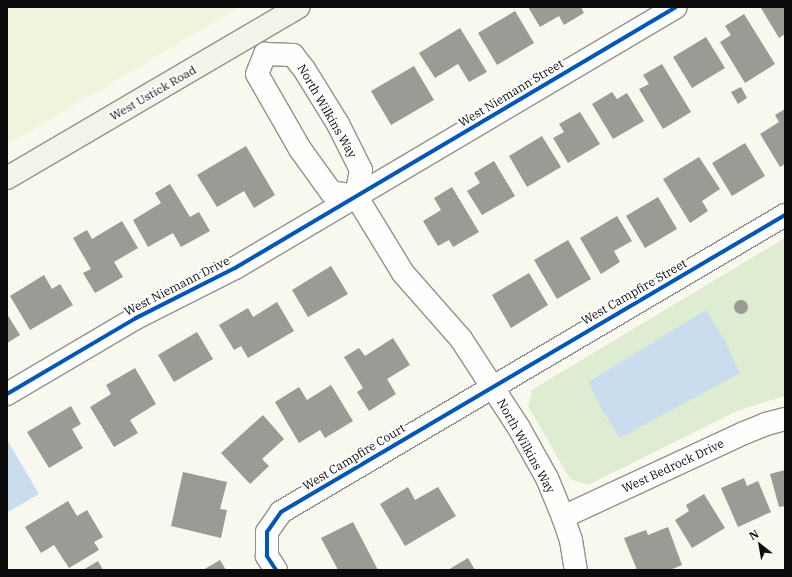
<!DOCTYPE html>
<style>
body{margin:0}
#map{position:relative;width:792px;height:577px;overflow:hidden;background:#f8f8ef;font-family:"IBM Plex Serif",serif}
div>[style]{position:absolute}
.farmland>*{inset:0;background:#f2f3dd}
.green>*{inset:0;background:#deecd1}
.water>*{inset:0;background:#caddee}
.building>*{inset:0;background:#9b9a95}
.round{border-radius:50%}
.roads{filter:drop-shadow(1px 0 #92928e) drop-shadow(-1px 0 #92928e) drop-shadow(0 1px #92928e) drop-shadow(0 -1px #92928e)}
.minor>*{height:22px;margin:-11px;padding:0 11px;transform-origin:11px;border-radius:11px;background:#fefefd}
.tertiary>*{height:22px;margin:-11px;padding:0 11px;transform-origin:11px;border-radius:11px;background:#fefefd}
.secondary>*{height:22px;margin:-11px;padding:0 11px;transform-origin:11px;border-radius:11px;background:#f3f3e9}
.cycleway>*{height:4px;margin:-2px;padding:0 2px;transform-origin:2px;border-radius:2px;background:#0057b8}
span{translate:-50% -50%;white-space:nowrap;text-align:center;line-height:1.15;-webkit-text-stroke:4px #fff;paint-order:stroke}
.street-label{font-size:12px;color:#0b0b0b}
.frame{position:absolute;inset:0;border:8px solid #0b0b0b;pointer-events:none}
.north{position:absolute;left:740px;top:525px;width:40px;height:40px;-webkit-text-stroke:3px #fff;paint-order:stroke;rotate:329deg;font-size:11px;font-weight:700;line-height:16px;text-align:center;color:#0b0b0b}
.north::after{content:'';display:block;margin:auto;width:14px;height:18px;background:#0b0b0b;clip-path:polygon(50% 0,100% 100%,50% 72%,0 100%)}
</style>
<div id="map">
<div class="farmland">
<div style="clip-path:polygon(7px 7px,240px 7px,7px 145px)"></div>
</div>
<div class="green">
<div style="clip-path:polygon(785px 238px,785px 396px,739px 410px,588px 485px,570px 479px,528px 406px,532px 394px,530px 391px)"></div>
</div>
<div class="water">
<div style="clip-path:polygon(706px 310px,725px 341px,740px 373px,620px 438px,602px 410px,588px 382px)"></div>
<div style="clip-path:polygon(9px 443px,39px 494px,8px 512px,7px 444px)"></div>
</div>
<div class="building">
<div style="clip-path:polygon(528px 7px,581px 7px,584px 13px,564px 25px,559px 16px,540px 27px)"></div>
<div style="clip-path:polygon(762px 7px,785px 7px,785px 34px,779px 38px,761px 8px)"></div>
<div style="clip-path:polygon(515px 11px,534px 43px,497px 65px,478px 33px)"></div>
<div style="clip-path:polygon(744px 14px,775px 64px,745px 83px,720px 42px,731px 35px,725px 26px)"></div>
<div style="clip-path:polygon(460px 28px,487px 72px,469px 82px,458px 64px,435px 78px,419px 53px)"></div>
<div style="clip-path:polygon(706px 37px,725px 68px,692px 88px,673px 57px)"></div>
<div style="clip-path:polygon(662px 64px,691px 112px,663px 129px,639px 89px,649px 84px,643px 75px)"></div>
<div style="clip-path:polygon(414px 66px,434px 100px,391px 125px,371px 91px)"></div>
<div style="clip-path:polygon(741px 87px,747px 98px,738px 104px,731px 92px)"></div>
<div style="clip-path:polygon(612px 92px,617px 99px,627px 93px,644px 121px,613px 139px,592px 104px)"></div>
<div style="clip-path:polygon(785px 109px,785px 164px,780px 167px,760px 134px,779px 122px,775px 115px)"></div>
<div style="clip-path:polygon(580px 112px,600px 144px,568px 163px,553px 138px,564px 132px,559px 124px)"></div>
<div style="clip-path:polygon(542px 136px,561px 167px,527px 187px,509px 156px)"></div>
<div style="clip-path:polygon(745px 143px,765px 176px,732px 196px,712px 163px)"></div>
<div style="clip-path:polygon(246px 146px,275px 195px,254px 208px,244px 191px,217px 207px,197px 175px)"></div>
<div style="clip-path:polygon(699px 157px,720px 189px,702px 201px,708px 211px,690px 223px,663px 179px)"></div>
<div style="clip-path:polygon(494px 161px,515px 196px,482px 215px,467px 191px,480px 183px,474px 173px)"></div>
<div style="clip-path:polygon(170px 184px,190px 217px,199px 212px,210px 231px,181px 247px,173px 233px,148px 247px,133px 220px,161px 203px,155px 193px)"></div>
<div style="clip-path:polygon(452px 187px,479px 232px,453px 247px,449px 240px,438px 246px,423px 221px,441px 210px,434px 198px)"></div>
<div style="clip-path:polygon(658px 197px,677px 229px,645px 248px,626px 216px)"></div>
<div style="clip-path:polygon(617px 216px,632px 241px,614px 251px,620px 262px,601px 274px,580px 238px)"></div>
<div style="clip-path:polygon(122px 221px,138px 248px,114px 262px,123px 277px,95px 293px,83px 273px,91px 269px,73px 238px,87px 230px,92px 239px)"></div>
<div style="clip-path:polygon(568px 240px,591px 279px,557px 299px,534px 260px)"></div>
<div style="clip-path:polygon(331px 266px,348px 294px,308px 317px,292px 290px)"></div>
<div style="clip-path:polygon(529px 273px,548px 305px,511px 328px,492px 295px)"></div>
<div style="clip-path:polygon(44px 275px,52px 289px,60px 284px,73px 305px,30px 330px,10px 296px)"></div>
<div class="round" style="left:734px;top:300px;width:14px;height:14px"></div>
<div style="clip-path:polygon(277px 302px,294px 331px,248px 358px,241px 346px,234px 350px,219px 325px,248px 308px,253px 317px)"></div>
<div style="clip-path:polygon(7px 314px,20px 335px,7px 343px)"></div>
<div style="clip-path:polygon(197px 332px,213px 359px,174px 382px,158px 355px)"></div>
<div style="clip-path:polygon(393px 338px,410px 365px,387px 379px,396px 394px,369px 411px,357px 392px,363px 388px,344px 357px,359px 348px,365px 356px)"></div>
<div style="clip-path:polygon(135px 368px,156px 404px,130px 420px,138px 433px,114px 447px,90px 407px,111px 394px,106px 385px)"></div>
<div style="clip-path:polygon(331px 385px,353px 421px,325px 438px,320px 430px,299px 443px,275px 402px,299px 387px,307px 400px)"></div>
<div style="clip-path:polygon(71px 406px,81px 424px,72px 429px,83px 448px,49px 468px,27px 432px)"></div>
<div style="clip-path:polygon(263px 415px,284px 439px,262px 459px,269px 466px,250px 484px,221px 453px)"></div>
<div style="clip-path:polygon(785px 470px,785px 506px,779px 507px,770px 474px)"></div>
<div style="clip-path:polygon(183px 472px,227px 482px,220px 509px,227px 510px,221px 538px,171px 526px)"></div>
<div style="clip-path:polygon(744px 478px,747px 486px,758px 481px,771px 512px,738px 527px,721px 488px)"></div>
<div style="clip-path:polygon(408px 487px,415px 500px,438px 487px,456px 516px,405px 546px,380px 504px)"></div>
<div style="clip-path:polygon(704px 494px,725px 528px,692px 548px,675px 520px,689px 511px,686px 505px)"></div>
<div style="clip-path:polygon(68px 501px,77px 516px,87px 510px,103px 537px,94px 542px,99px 550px,69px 568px,54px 545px,41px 553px,25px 527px)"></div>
<div style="clip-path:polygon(353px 522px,378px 570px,338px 570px,321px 538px)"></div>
<div style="clip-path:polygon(668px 527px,682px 565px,670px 570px,637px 570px,624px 538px,646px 530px,648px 535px)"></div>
<div style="clip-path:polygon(468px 558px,475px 570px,448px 570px)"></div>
<div style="clip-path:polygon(220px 560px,226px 570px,203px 570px)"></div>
<div style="clip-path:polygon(98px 561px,103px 570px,83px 570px)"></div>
</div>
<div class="roads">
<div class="minor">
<div style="left:7px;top:394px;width:150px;rotate:-30.5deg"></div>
<div style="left:136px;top:318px;width:111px;rotate:-26.8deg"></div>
<div style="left:235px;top:268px;width:512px;rotate:-30.62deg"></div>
<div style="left:563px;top:517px;width:200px;rotate:-24.9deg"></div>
<div style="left:744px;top:433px;width:24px;rotate:-22deg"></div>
<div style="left:766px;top:424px;width:20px;rotate:-15deg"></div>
<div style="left:276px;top:570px;width:17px;rotate:-123deg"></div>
<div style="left:267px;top:556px;width:24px;rotate:-90deg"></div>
<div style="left:267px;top:532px;width:24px;rotate:-55deg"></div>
<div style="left:281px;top:512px;width:585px;rotate:-30.51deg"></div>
</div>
<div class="tertiary">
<div style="left:265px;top:54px;width:28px;rotate:2deg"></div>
<div style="left:293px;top:55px;width:18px;rotate:52deg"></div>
<div style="left:304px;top:69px;width:65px;rotate:58.3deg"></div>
<div style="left:338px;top:124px;width:51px;rotate:63.4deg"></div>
<div style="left:361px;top:170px;width:26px;rotate:101deg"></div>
<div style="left:356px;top:196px;width:25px;rotate:-171deg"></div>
<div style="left:331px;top:192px;width:53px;rotate:-125.8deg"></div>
<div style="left:300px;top:149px;width:86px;rotate:-119.8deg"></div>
<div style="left:257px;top:74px;width:22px;rotate:-68deg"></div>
<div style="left:356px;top:196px;width:90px;rotate:58.6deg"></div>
<div style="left:403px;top:273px;width:88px;rotate:48.7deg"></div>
<div style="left:461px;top:339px;width:106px;rotate:56.9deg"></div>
<div style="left:519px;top:428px;width:57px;rotate:60.8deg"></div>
<div style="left:547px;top:478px;width:42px;rotate:67.7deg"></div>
<div style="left:563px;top:517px;width:24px;rotate:71deg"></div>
<div style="left:571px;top:540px;width:30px;rotate:81deg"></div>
</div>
<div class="secondary">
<div style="left:7px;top:178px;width:338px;rotate:-30.4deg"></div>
</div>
</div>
<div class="cycleway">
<div style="left:7px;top:394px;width:150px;rotate:-30.5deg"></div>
<div style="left:136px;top:318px;width:111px;rotate:-26.8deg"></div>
<div style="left:235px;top:268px;width:512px;rotate:-30.62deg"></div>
<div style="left:276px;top:570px;width:17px;rotate:-123deg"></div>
<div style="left:267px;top:556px;width:24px;rotate:-90deg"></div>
<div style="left:267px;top:532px;width:24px;rotate:-55deg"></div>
<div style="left:281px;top:512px;width:585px;rotate:-30.51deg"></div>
</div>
<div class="street-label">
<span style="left:153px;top:93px;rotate:-30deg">West Ustick Road</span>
<span style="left:511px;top:93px;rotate:-31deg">West Niemann Street</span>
<span style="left:327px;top:111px;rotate:60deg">North Wilkins Way</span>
<span style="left:177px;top:286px;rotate:-27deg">West Niemann Drive</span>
<span style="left:634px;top:292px;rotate:-30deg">West Campfire Street</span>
<span style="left:526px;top:446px;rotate:61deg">North Wilkins Way</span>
<span style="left:354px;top:457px;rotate:-31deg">West Campfire Court</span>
<span style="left:673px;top:466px;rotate:-25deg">West Bedrock Drive</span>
</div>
<div class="frame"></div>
<div class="north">N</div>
</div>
